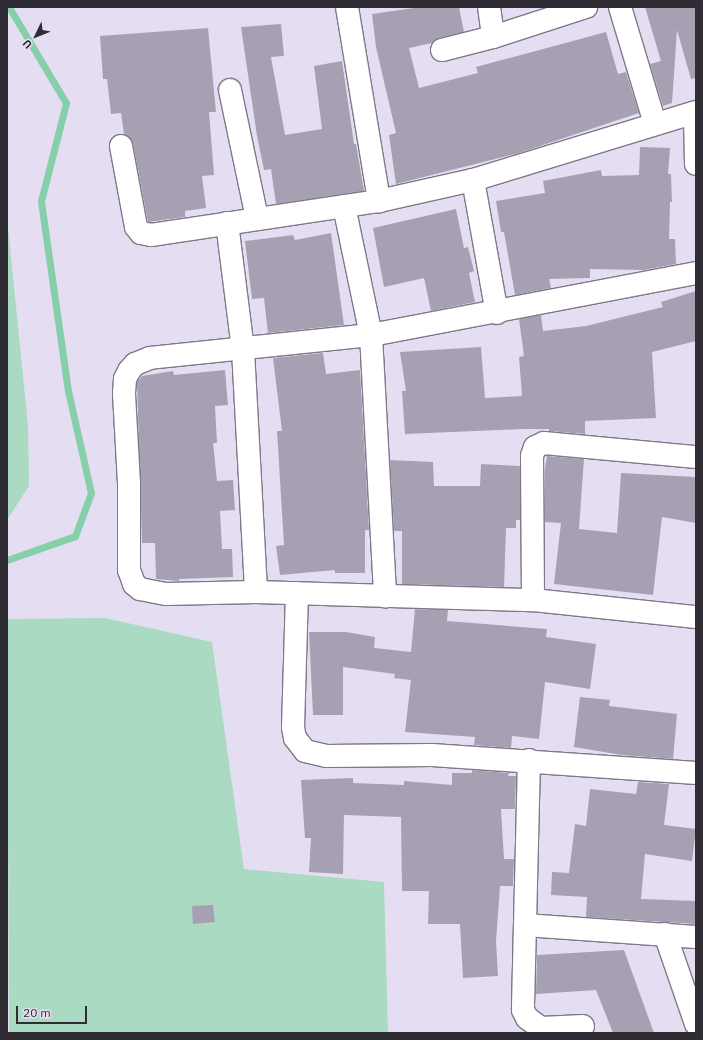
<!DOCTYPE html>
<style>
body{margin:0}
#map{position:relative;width:703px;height:1040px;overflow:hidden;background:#e5def2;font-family:"IBM Plex Sans",sans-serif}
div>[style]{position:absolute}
.green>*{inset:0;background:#aadac1}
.stream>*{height:7px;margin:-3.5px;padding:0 3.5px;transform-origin:3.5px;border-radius:3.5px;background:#86cfab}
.building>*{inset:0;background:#a7a0b3}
.roads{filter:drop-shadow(1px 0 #7e7889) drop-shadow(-1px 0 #7e7889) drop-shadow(0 1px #7e7889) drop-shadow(0 -1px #7e7889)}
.minor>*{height:22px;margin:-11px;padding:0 11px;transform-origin:11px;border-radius:11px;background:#fff}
span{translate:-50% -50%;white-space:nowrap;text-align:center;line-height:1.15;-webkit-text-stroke:3px #e5def2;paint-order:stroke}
.frame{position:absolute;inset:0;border:8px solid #2f2c34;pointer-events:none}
.north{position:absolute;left:16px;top:16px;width:40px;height:40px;-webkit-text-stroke:3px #e5def2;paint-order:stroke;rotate:227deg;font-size:11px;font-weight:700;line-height:16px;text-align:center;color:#2f2c34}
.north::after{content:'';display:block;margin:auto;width:14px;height:18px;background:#2f2c34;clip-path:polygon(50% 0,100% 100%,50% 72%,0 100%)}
.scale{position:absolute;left:16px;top:1006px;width:71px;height:18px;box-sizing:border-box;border:2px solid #2f2c34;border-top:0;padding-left:5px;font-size:12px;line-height:14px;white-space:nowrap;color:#2f2c34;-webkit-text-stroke:3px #e5def2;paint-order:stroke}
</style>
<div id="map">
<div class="green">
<div style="clip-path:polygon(7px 217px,28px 426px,29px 486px,7px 520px)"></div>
<div style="clip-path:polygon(105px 618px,212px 642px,244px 869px,384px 882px,388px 1033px,9px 1033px,7px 619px)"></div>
</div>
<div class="stream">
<div style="left:7px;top:560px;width:72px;rotate:-19.4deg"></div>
<div style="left:75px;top:536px;width:46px;rotate:-69.6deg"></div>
<div style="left:91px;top:493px;width:105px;rotate:-102.7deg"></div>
<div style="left:68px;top:391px;width:192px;rotate:-98.1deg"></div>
<div style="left:41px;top:201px;width:101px;rotate:-75.7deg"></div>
<div style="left:66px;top:103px;width:112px;rotate:-120.7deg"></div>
</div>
<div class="building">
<div style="clip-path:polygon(421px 7px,459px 7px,464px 32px,439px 38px,432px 43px,409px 48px,419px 88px,478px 73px,476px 67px,606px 32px,618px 74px,626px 72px,639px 113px,519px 153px,396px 184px,389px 135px,396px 133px,376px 47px,372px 14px)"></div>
<div style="clip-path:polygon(645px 7px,696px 7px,696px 78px,691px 79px,677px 30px,672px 103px,663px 106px,650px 64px,661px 61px)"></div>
<div style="clip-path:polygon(281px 24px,284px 56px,271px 57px,285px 135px,322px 129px,314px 66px,342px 61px,354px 144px,356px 144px,364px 191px,276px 204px,271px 169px,264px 170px,257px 136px,241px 27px)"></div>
<div style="clip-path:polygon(208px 28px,216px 112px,209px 112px,214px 175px,202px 176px,206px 208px,185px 211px,185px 217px,148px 222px,133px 143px,124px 134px,121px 113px,111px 114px,107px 79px,103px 79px,100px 36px)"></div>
<div style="clip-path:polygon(640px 147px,670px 148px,668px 174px,671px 174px,672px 202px,670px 202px,669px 239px,675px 239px,676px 264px,644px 270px,590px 269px,590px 278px,549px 279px,551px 288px,515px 295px,504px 232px,501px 232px,496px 201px,545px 193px,543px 181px,601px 170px,602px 176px,639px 175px)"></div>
<div style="clip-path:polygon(456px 209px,464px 248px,468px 247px,474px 271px,469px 273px,475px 302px,431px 311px,424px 278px,384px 287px,373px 228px)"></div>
<div style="clip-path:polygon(331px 233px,344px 325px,268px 333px,264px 298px,252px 299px,245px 241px,293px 235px,295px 240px)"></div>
<div style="clip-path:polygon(696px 291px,696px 341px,652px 352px,656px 418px,585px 421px,585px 434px,549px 431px,549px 429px,524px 429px,405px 434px,402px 391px,406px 391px,400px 352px,481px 347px,485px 398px,522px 396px,519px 357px,524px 356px,519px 319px,541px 315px,543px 331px,586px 326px,663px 307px,661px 302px)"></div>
<div style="clip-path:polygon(323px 353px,326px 374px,360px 370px,369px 530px,365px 530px,365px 573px,335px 573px,335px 570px,280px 575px,276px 546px,284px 545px,277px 431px,282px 431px,273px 358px)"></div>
<div style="clip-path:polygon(225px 370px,228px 405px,215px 406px,217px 443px,213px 443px,217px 481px,233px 480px,235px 510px,220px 511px,222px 549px,232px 549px,233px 577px,179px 579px,179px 581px,156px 579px,155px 543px,142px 543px,137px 382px,142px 376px,173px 371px,174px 375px)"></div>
<div style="clip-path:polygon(547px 456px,584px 459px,579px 529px,617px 533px,621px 473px,696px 477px,696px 523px,662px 517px,653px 595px,554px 584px,561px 523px,545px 522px,545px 468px)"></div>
<div style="clip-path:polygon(390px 460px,433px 462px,434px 486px,480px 486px,481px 464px,520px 466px,520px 520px,516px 520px,516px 528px,506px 528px,504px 587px,402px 584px,402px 531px,394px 531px)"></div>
<div style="clip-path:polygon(415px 609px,448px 610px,447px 621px,547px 629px,546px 637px,596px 644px,590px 689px,545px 682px,539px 739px,512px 736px,511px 748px,474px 745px,475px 737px,405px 732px,411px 680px,394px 678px,395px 674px,343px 667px,343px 715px,313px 715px,309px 632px,346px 632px,375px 637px,374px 648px,411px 652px)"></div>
<div style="clip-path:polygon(580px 697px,610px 700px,609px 706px,677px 714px,673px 759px,622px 755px,574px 747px)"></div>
<div style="clip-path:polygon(472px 770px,509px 773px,508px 776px,516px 776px,515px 809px,501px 809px,504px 859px,514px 859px,513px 886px,500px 886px,496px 941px,498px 976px,463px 978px,460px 924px,428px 924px,429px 891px,402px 891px,401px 817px,344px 815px,343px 874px,309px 872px,311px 838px,305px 838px,301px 780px,353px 778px,353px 783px,404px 785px,404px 781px,452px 785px,452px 773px,472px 773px)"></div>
<div style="clip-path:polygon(638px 782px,669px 784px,664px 825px,696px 829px,692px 861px,645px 854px,641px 899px,696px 901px,696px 924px,586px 917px,587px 897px,551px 895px,552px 872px,569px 873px,575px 824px,586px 826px,590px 789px,636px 794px)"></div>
<div style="clip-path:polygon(213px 905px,215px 922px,193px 924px,192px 906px)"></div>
<div style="clip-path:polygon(624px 950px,654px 1033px,613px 1033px,596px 990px,536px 994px,537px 955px)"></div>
</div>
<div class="roads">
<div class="minor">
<div style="left:347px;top:7px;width:197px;rotate:80.6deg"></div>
<div style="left:489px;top:7px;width:30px;rotate:82deg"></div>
<div style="left:620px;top:7px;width:122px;rotate:73.3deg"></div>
<div style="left:442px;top:50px;width:53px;rotate:-14.3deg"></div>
<div style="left:493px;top:37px;width:98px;rotate:-17.9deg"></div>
<div style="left:230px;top:90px;width:131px;rotate:78.1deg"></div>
<div style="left:695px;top:113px;width:51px;rotate:88.9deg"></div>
<div style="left:121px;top:146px;width:82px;rotate:79.5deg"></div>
<div style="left:136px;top:227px;width:8px;rotate:50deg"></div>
<div style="left:141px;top:233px;width:10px;rotate:11deg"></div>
<div style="left:151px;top:235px;width:231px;rotate:-8.5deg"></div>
<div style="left:379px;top:201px;width:96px;rotate:-12.6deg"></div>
<div style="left:473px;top:180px;width:233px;rotate:-17deg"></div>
<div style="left:473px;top:180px;width:135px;rotate:79.8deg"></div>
<div style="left:344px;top:206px;width:132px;rotate:78.2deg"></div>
<div style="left:371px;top:335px;width:262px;rotate:86.9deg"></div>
<div style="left:227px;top:223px;width:128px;rotate:82.8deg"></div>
<div style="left:243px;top:350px;width:242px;rotate:86.9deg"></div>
<div style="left:696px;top:273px;width:331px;rotate:169.2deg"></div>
<div style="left:371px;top:335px;width:222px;rotate:174.1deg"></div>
<div style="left:150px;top:358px;width:16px;rotate:158deg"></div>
<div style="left:135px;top:364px;width:9px;rotate:131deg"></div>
<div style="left:129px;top:371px;width:9px;rotate:117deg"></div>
<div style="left:125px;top:379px;width:15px;rotate:94deg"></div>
<div style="left:124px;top:394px;width:89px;rotate:86.8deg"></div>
<div style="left:129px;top:483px;width:87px;rotate:90deg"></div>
<div style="left:129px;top:570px;width:15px;rotate:70deg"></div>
<div style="left:134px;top:584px;width:8px;rotate:40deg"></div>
<div style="left:140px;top:589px;width:26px;rotate:11deg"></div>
<div style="left:166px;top:594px;width:90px;rotate:-1.3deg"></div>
<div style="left:256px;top:592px;width:277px;rotate:1.7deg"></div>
<div style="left:533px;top:600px;width:164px;rotate:6deg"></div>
<div style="left:297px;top:593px;width:134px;rotate:91.7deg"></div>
<div style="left:293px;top:727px;width:11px;rotate:80deg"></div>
<div style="left:295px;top:738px;width:16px;rotate:52deg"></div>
<div style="left:305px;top:751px;width:22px;rotate:13deg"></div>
<div style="left:326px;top:756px;width:106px;rotate:-0.5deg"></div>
<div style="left:432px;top:755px;width:265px;rotate:3.9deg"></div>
<div style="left:533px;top:600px;width:144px;rotate:-90.4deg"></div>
<div style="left:532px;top:456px;width:9px;rotate:-72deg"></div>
<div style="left:535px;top:447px;width:10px;rotate:-24deg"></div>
<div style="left:544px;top:443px;width:153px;rotate:5.3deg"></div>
<div style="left:529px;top:760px;width:250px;rotate:91.4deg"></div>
<div style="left:523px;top:1010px;width:9px;rotate:63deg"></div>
<div style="left:527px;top:1018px;width:17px;rotate:36deg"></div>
<div style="left:541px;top:1028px;width:42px;rotate:-2.7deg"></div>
<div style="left:525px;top:925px;width:171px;rotate:4deg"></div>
<div style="left:665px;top:934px;width:95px;rotate:71deg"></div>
</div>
</div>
<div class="frame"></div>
<div class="north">U</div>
<div class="scale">20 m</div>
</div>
